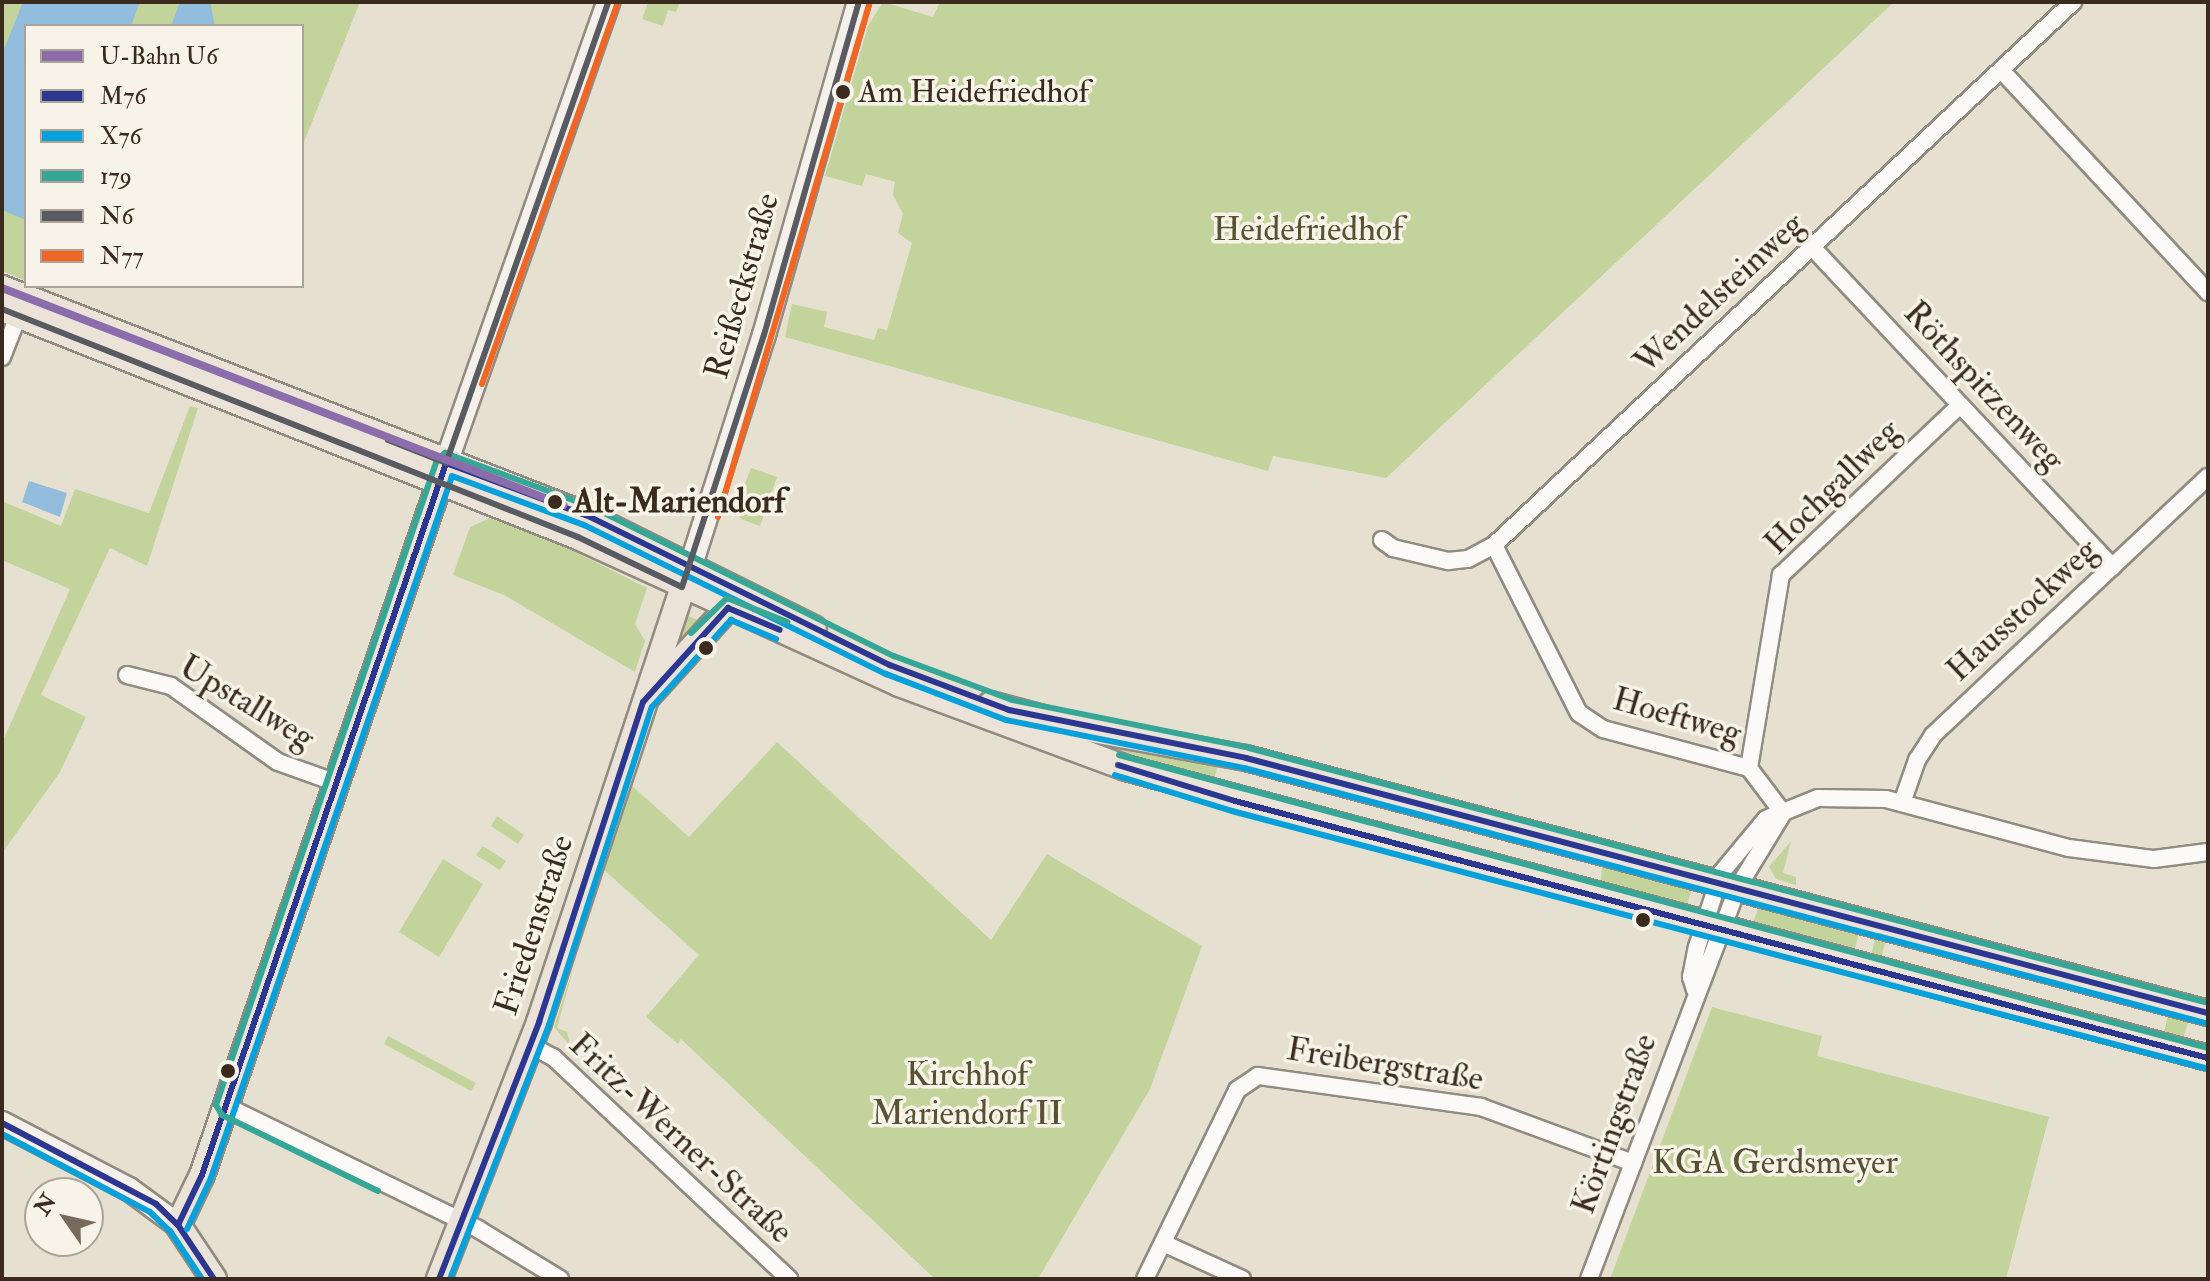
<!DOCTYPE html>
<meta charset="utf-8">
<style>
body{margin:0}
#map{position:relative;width:2210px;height:1281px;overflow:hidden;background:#e6e0d0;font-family:"IM FELL Double Pica",serif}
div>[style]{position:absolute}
.green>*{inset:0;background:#c3d39c}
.water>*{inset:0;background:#92bddd}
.roads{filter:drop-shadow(2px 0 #918b81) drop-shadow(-2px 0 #918b81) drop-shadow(0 2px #918b81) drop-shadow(0 -2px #918b81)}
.minor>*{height:16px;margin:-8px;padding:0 8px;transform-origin:8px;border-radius:8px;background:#fbfaf8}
.secondary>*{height:22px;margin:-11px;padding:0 11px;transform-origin:11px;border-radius:11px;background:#f5f1ea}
.primary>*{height:24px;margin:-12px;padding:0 12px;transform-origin:12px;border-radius:12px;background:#ebe3d8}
.bus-1>*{height:6px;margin:-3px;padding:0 3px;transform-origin:3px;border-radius:3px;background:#2c3792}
.bus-2>*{height:6px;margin:-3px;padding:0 3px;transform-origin:3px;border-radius:3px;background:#06a0da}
.bus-3>*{height:6px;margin:-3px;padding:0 3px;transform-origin:3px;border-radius:3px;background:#36a696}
.bus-4>*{height:6px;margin:-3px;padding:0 3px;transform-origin:3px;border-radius:3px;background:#595b62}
.bus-5>*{height:6px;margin:-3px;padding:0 3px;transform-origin:3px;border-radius:3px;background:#f26522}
.metro-1>*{height:8px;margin:-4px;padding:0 4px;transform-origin:4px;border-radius:4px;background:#8c6dab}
.dots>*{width:22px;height:22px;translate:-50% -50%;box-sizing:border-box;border:4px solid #f7f3e8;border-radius:50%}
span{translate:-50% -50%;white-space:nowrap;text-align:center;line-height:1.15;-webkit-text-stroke:7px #f7f3e8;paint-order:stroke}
.bus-label{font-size:32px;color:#3b2a1e}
.left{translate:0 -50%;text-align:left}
.park-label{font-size:34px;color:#565233}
.street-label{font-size:34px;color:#3b2a1e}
.stop-label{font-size:34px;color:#3b2a1e;font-weight:700}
.frame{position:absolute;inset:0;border:4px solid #3b2a1e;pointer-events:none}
.legend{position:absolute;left:24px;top:24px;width:280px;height:264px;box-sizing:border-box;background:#f7f3e8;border:2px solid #aca397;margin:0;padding:10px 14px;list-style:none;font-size:24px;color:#3b2a1e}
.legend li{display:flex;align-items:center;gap:16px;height:40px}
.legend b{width:40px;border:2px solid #aca397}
.north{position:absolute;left:24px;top:1177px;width:80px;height:80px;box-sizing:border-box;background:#f7f3e8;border:2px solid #aca397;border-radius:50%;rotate:304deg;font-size:22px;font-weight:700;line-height:32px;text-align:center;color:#3b2a1e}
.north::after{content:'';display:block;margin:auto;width:28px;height:36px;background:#776a5c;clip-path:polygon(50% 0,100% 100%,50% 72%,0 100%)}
</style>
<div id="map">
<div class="green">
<div style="clip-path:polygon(2px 2px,360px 2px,302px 147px,302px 26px,26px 26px,26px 281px,2px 271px)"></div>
<div style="clip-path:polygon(648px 2px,680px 2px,676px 12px,668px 10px,663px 26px,642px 19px)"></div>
<div style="clip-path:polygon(883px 2px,933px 17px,940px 2px,1894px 2px,1386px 478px,1273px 456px,1268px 471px,785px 337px,792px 304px,827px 312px,824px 327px,874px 340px,878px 328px,887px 330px,912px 243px,898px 233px,903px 214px,893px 195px,895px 182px,866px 174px,862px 186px,825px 176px,868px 26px)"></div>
<div style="clip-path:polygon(190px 406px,198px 408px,147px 566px,110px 548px,41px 695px,86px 717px,60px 772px,2px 853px,2px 743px,70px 589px,2px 560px,2px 501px,61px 526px,75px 489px,149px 513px)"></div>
<div style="clip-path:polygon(751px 468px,777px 477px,760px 526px,741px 519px,735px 510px)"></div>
<div style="clip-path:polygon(490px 518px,557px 543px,647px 588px,635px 624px,645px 641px,635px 672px,504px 595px,453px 575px,470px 527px)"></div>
<div style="clip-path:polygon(682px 613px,702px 622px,672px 657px)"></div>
<div style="clip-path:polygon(1083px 738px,1219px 761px,1213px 784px,1083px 743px)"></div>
<div style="clip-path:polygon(777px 742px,991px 940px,1047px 854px,1202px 946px,1150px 1089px,1038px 1279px,935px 1279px,681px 1039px,678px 1044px,646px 1017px,699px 955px,603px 869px,630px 784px,689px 837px)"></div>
<div style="clip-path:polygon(497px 816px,524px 835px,518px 844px,491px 826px)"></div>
<div style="clip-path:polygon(1791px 841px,1783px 873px,1796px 877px,1796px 885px,1776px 879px,1769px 867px)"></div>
<div style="clip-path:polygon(483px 846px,506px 861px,500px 870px,476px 855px)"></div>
<div style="clip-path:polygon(443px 859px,483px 884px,439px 957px,399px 932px)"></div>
<div style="clip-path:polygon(1602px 864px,1693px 885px,1687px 905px,1601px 883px)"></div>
<div style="clip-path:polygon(1760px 903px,1859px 932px,1854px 953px,1751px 929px)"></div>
<div style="clip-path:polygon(evenodd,1876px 935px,2189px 1019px,2183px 1039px,1870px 960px,1876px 935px,1886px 940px,2168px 1015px,2164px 1033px,1881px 958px,1886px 940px)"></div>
<div style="clip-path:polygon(575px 962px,557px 1028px,567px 1032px,571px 1047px,554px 1027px)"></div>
<div style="clip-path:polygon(1712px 1007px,1822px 1036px,1817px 1056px,2049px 1117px,2006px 1279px,1610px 1279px)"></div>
<div style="clip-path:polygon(388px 1036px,476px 1083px,471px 1091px,384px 1044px)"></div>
</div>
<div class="water">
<div style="clip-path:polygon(23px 2px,140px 2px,131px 26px,26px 26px,26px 220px,2px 210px,2px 54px)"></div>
<div style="clip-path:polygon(180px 2px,210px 2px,215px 26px,171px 26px)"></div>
<div style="clip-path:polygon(29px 481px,67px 493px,60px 517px,22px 502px)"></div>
</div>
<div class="roads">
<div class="minor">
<div style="left:2001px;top:70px;width:304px;rotate:47deg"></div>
<div style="left:1812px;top:247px;width:439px;rotate:46.8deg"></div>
<div style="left:2px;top:357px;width:55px;rotate:-68.6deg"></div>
<div style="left:1382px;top:540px;width:14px;rotate:36deg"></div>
<div style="left:1393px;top:548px;width:57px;rotate:13.3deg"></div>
<div style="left:1448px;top:561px;width:20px;rotate:-6deg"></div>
<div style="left:1468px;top:559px;width:30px;rotate:-28deg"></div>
<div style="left:1494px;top:545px;width:794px;rotate:-43.16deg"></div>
<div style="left:1494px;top:545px;width:188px;rotate:63.2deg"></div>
<div style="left:1579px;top:713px;width:29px;rotate:34deg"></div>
<div style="left:1603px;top:729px;width:151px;rotate:15deg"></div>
<div style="left:1749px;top:768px;width:56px;rotate:52.9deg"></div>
<div style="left:127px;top:675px;width:45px;rotate:14deg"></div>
<div style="left:171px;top:686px;width:131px;rotate:35.4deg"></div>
<div style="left:278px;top:762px;width:63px;rotate:19.6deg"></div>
<div style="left:1749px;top:768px;width:196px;rotate:-80.6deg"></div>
<div style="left:1781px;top:575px;width:247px;rotate:-43.5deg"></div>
<div style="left:1902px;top:803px;width:46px;rotate:-70.8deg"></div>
<div style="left:1917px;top:760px;width:30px;rotate:-57deg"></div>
<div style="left:1933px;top:735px;width:377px;rotate:-43.2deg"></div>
<div style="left:1695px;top:990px;width:14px;rotate:-107deg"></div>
<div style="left:1691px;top:977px;width:31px;rotate:-79deg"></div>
<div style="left:1697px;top:947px;width:78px;rotate:-72deg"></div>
<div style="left:1721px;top:873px;width:70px;rotate:-50.2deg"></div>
<div style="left:1766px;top:819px;width:56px;rotate:-22deg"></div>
<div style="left:1818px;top:798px;width:68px;rotate:0.8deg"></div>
<div style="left:1886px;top:799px;width:189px;rotate:15deg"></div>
<div style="left:2069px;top:848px;width:86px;rotate:7.4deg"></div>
<div style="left:2154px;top:859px;width:54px;rotate:-7.4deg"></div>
<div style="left:530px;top:1045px;width:26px;rotate:28deg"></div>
<div style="left:553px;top:1057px;width:324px;rotate:43.2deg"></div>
<div style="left:226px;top:1106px;width:280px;rotate:26deg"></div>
<div style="left:478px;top:1229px;width:96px;rotate:31.4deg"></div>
<div style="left:1163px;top:1243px;width:87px;rotate:24.5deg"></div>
<div style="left:1145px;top:1279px;width:210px;rotate:-64deg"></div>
<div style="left:1237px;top:1090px;width:25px;rotate:-34deg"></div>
<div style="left:1258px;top:1076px;width:225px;rotate:7.9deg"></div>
<div style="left:1481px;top:1107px;width:162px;rotate:20.2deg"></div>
<div style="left:1589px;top:1279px;width:419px;rotate:-69.2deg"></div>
<div style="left:1738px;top:887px;width:87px;rotate:-58.7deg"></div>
</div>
<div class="secondary">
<div style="left:446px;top:463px;width:489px;rotate:-70.6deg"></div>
<div style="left:691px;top:565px;width:241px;rotate:-72.4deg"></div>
<div style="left:764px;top:335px;width:346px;rotate:-74.1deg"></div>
<div style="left:2px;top:1123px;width:143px;rotate:27.5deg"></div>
<div style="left:129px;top:1189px;width:61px;rotate:36.3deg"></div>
</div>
<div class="primary">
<div style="left:2px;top:288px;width:629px;rotate:21.26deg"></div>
<div style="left:588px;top:516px;width:252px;rotate:26.4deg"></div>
<div style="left:2px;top:309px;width:619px;rotate:21.6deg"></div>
<div style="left:578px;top:537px;width:353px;rotate:24.6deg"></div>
<div style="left:899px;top:684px;width:242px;rotate:20.3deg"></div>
<div style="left:1126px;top:768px;width:1120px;rotate:15deg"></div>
<div style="left:649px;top:695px;width:118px;rotate:-47.8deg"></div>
<div style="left:991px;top:704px;width:89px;rotate:15deg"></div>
<div style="left:1077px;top:727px;width:172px;rotate:10.4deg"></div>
<div style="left:1246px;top:758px;width:995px;rotate:14.85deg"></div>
<div style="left:214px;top:1279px;width:65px;rotate:-123.7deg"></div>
<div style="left:178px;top:1225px;width:55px;rotate:-64.4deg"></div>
<div style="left:202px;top:1175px;width:745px;rotate:-71.05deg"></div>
<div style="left:439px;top:1279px;width:276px;rotate:-68.7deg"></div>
<div style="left:539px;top:1022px;width:471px;rotate:-71.7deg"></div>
</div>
</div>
<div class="bus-1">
<div style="left:1118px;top:765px;width:122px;rotate:17.1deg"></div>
<div style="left:1235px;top:801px;width:1006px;rotate:14.8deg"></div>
<div style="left:2px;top:1123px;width:174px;rotate:27.7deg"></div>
<div style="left:156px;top:1204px;width:30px;rotate:44deg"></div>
<div style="left:178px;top:1225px;width:65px;rotate:56.3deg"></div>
<div style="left:178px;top:1225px;width:55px;rotate:-64.4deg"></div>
<div style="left:202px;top:1175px;width:753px;rotate:-71.08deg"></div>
<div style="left:446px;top:463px;width:152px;rotate:20.5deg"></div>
<div style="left:588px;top:516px;width:337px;rotate:26.3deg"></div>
<div style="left:890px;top:665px;width:127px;rotate:20.7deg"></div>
<div style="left:1009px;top:710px;width:242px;rotate:11.4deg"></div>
<div style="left:1246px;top:758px;width:995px;rotate:14.85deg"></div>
<div style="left:439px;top:1279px;width:276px;rotate:-68.7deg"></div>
<div style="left:539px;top:1022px;width:336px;rotate:-72deg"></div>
<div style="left:643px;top:702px;width:127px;rotate:-47.9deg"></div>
<div style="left:728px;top:608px;width:56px;rotate:22.9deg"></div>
</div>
<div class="bus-2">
<div style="left:1115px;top:775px;width:122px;rotate:17.1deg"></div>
<div style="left:1232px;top:811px;width:1006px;rotate:14.8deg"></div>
<div style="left:2px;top:1134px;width:167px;rotate:27.8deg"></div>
<div style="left:150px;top:1212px;width:28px;rotate:44deg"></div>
<div style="left:170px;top:1231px;width:58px;rotate:56.3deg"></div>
<div style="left:187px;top:1229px;width:56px;rotate:-64.8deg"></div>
<div style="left:211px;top:1178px;width:742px;rotate:-71.05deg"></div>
<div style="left:452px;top:476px;width:141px;rotate:20.4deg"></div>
<div style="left:584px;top:525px;width:337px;rotate:26.3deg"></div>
<div style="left:886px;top:674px;width:129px;rotate:21deg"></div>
<div style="left:1006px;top:720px;width:243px;rotate:11.4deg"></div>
<div style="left:1244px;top:768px;width:994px;rotate:14.86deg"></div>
<div style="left:450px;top:1279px;width:273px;rotate:-68.7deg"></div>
<div style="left:549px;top:1025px;width:334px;rotate:-72.1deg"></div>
<div style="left:652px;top:707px;width:118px;rotate:-47.8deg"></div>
<div style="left:731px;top:620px;width:49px;rotate:22.9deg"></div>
</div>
<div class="bus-3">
<div style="left:691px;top:633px;width:50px;rotate:-44.2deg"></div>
<div style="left:727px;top:598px;width:65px;rotate:21.8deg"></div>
<div style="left:1119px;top:755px;width:1128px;rotate:15.06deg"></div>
<div style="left:378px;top:1191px;width:174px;rotate:-154deg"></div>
<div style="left:222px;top:1115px;width:12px;rotate:-121deg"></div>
<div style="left:216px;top:1105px;width:682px;rotate:-71.09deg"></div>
<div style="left:437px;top:460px;width:11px;rotate:-41deg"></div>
<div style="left:445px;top:453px;width:157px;rotate:20.2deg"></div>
<div style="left:592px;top:507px;width:337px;rotate:26.3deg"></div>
<div style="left:894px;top:656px;width:126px;rotate:20.4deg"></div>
<div style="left:1012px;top:700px;width:242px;rotate:11.4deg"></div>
<div style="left:1249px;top:748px;width:992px;rotate:14.89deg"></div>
</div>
<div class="bus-4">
<div style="left:2px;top:309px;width:619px;rotate:21.6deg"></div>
<div style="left:578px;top:537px;width:115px;rotate:25.7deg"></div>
<div style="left:682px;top:587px;width:265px;rotate:-72deg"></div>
<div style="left:764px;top:335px;width:346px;rotate:-74.1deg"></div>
<div style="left:388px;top:440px;width:62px;rotate:21.6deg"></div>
<div style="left:446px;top:463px;width:489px;rotate:-70.6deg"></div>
</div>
<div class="bus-5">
<div style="left:482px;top:384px;width:402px;rotate:-70.4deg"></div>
<div style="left:718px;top:517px;width:534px;rotate:-73.57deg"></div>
</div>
<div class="metro-1">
<div style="left:2px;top:288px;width:602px;rotate:21.15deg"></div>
</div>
<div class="dots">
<div style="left:843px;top:92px;background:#3b2a1e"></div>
<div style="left:555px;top:502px;background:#3b2a1e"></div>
<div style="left:706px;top:648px;background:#3b2a1e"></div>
<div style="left:1643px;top:920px;background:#3b2a1e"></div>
<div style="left:228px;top:1071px;background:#3b2a1e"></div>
</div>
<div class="bus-label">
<span class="left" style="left:858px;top:92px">Am Heidefriedhof</span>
</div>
<div class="park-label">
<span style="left:1308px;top:230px">Heidefriedhof</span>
<span style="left:967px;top:1094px">Kirchhof<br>Mariendorf II</span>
<span style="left:1775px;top:1163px">KGA Gerdsmeyer</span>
</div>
<div class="street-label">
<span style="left:742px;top:286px;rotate:-74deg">Reißeckstraße</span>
<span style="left:1719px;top:293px;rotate:-43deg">Wendelsteinweg</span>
<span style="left:1984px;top:386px;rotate:47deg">Röthspitzenweg</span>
<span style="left:1832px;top:487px;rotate:-45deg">Hochgallweg</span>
<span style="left:2022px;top:610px;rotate:-43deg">Hausstockweg</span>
<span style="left:247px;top:702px;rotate:31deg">Upstallweg</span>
<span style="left:1677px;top:716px;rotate:16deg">Hoeftweg</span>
<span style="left:534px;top:925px;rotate:-72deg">Friedenstraße</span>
<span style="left:1385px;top:1064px;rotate:9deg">Freibergstraße</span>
<span style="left:1614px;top:1124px;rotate:-70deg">Körtingstraße</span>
<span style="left:681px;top:1138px;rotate:43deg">Fritz-Werner-Straße</span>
</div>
<div class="stop-label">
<span class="left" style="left:573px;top:502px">Alt-Mariendorf</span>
</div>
<div class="frame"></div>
<ul class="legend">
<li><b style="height:10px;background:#8c6dab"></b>U-Bahn U6</li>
<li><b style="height:10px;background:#2c3792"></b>M76</li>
<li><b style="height:10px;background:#06a0da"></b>X76</li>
<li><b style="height:10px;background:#36a696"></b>179</li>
<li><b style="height:10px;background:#595b62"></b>N6</li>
<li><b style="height:10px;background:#f26522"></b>N77</li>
</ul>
<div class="north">N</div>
</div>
